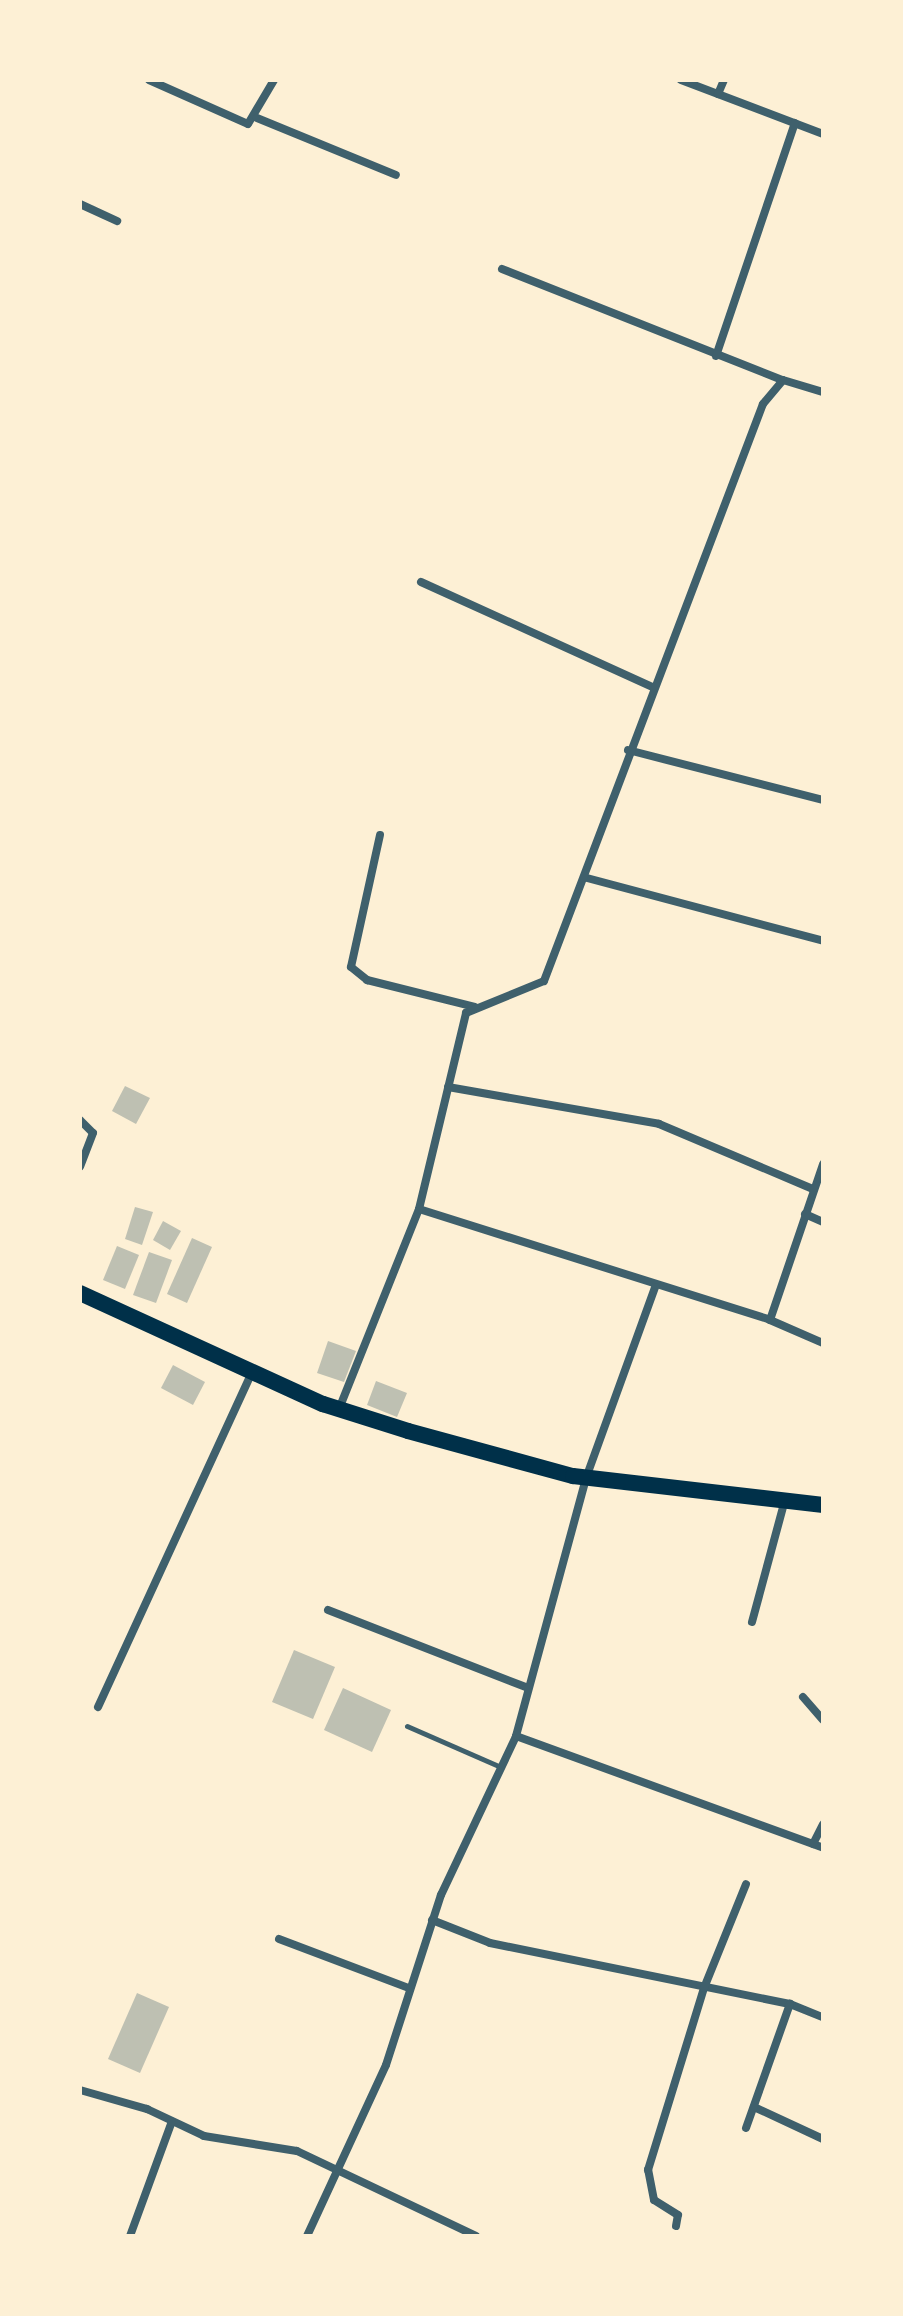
<!DOCTYPE html>
<style>
body{margin:0}
#map{position:relative;width:903px;height:2316px;overflow:hidden;background:#fdf0d5;font-family:"Noto Sans",sans-serif}
div>[style]{position:absolute}
.building>*{inset:0;background:#bec0b2}
.service>*{height:5px;margin:-2.5px;padding:0 2.5px;transform-origin:2.5px;border-radius:2.5px;background:#3f606c}
.minor>*{height:8px;margin:-4px;padding:0 4px;transform-origin:4px;border-radius:4px;background:#3f606c}
.secondary>*{height:16px;margin:-8px;padding:0 8px;transform-origin:8px;border-radius:8px;background:#003049}
span{translate:-50% -50%;white-space:nowrap;text-align:center;line-height:1.15;-webkit-text-stroke:8px #fdf0d5;paint-order:stroke}
.frame{position:absolute;inset:0;border:82px solid #fdf0d5;pointer-events:none}
</style>
<div id="map">
<div class="building">
<div style="clip-path:polygon(125px 1086px,150px 1098px,136px 1124px,112px 1111px)"></div>
<div style="clip-path:polygon(135px 1207px,153px 1212px,142px 1245px,125px 1239px)"></div>
<div style="clip-path:polygon(163px 1221px,181px 1231px,170px 1250px,153px 1240px)"></div>
<div style="clip-path:polygon(192px 1238px,212px 1247px,187px 1303px,167px 1294px)"></div>
<div style="clip-path:polygon(117px 1246px,139px 1255px,125px 1289px,103px 1280px)"></div>
<div style="clip-path:polygon(149px 1252px,172px 1260px,156px 1303px,133px 1295px)"></div>
<div style="clip-path:polygon(328px 1341px,356px 1351px,344px 1382px,317px 1373px)"></div>
<div style="clip-path:polygon(173px 1365px,205px 1382px,193px 1405px,161px 1388px)"></div>
<div style="clip-path:polygon(376px 1381px,407px 1393px,397px 1417px,367px 1405px)"></div>
<div style="clip-path:polygon(294px 1650px,335px 1667px,313px 1719px,272px 1702px)"></div>
<div style="clip-path:polygon(343px 1688px,391px 1710px,372px 1752px,324px 1730px)"></div>
<div style="clip-path:polygon(137px 1993px,169px 2007px,140px 2073px,108px 2059px)"></div>
</div>
<div class="service">
<div style="left:407px;top:1726px;width:103px;rotate:23.6deg"></div>
</div>
<div class="minor">
<div style="left:149px;top:80px;width:108px;rotate:24deg"></div>
<div style="left:248px;top:124px;width:51px;rotate:-59.4deg"></div>
<div style="left:681px;top:80px;width:152px;rotate:20.8deg"></div>
<div style="left:718px;top:94px;width:15px;rotate:-67deg"></div>
<div style="left:257px;top:118px;width:150px;rotate:22.3deg"></div>
<div style="left:80px;top:204px;width:41px;rotate:24.7deg"></div>
<div style="left:502px;top:269px;width:302px;rotate:21.6deg"></div>
<div style="left:716px;top:356px;width:246px;rotate:-71.3deg"></div>
<div style="left:421px;top:582px;width:255px;rotate:24.4deg"></div>
<div style="left:628px;top:750px;width:201px;rotate:14.4deg"></div>
<div style="left:380px;top:835px;width:135px;rotate:102.4deg"></div>
<div style="left:351px;top:967px;width:21px;rotate:39deg"></div>
<div style="left:367px;top:980px;width:111px;rotate:14deg"></div>
<div style="left:587px;top:878px;width:244px;rotate:14.9deg"></div>
<div style="left:448px;top:1087px;width:214px;rotate:9.9deg"></div>
<div style="left:659px;top:1124px;width:167px;rotate:22.9deg"></div>
<div style="left:80px;top:1120px;width:18px;rotate:45deg"></div>
<div style="left:93px;top:1133px;width:36px;rotate:111deg"></div>
<div style="left:419px;top:1209px;width:368px;rotate:17.5deg"></div>
<div style="left:770px;top:1320px;width:165px;rotate:-71.2deg"></div>
<div style="left:805px;top:1214px;width:20px;rotate:24deg"></div>
<div style="left:770px;top:1320px;width:58px;rotate:23.5deg"></div>
<div style="left:339px;top:1409px;width:215px;rotate:-68.2deg"></div>
<div style="left:419px;top:1209px;width:202px;rotate:-76.5deg"></div>
<div style="left:466px;top:1013px;width:84px;rotate:-22.3deg"></div>
<div style="left:544px;top:981px;width:617px;rotate:-69.22deg"></div>
<div style="left:763px;top:404px;width:31px;rotate:-50deg"></div>
<div style="left:783px;top:380px;width:42px;rotate:16.7deg"></div>
<div style="left:328px;top:1610px;width:215px;rotate:21.3deg"></div>
<div style="left:752px;top:1622px;width:123px;rotate:-74.9deg"></div>
<div style="left:803px;top:1697px;width:30px;rotate:49deg"></div>
<div style="left:98px;top:1707px;width:369px;rotate:-65.3deg"></div>
<div style="left:516px;top:1736px;width:327px;rotate:20deg"></div>
<div style="left:813px;top:1844px;width:22px;rotate:-63deg"></div>
<div style="left:432px;top:1920px;width:62px;rotate:21.6deg"></div>
<div style="left:490px;top:1943px;width:306px;rotate:11.5deg"></div>
<div style="left:790px;top:2004px;width:35px;rotate:22deg"></div>
<div style="left:279px;top:1939px;width:139px;rotate:20.7deg"></div>
<div style="left:80px;top:2090px;width:70px;rotate:15.8deg"></div>
<div style="left:147px;top:2109px;width:63px;rotate:25.3deg"></div>
<div style="left:204px;top:2136px;width:94px;rotate:9.2deg"></div>
<div style="left:297px;top:2151px;width:198px;rotate:25.4deg"></div>
<div style="left:754px;top:2107px;width:76px;rotate:24.9deg"></div>
<div style="left:746px;top:2128px;width:132px;rotate:-70.5deg"></div>
<div style="left:676px;top:2226px;width:11px;rotate:-80deg"></div>
<div style="left:678px;top:2215px;width:28px;rotate:-148deg"></div>
<div style="left:654px;top:2200px;width:31px;rotate:-101deg"></div>
<div style="left:648px;top:2170px;width:190px;rotate:-72.9deg"></div>
<div style="left:704px;top:1988px;width:112px;rotate:-68deg"></div>
<div style="left:130px;top:2236px;width:122px;rotate:-69.9deg"></div>
<div style="left:307px;top:2236px;width:188px;rotate:-65.2deg"></div>
<div style="left:386px;top:2065px;width:179px;rotate:-72.1deg"></div>
<div style="left:441px;top:1895px;width:176px;rotate:-64.7deg"></div>
<div style="left:516px;top:1736px;width:267px;rotate:-74.8deg"></div>
<div style="left:586px;top:1478px;width:203px;rotate:-70.1deg"></div>
</div>
<div class="secondary">
<div style="left:80px;top:1293px;width:267px;rotate:24.6deg"></div>
<div style="left:323px;top:1404px;width:89px;rotate:17.6deg"></div>
<div style="left:408px;top:1431px;width:171px;rotate:15.3deg"></div>
<div style="left:573px;top:1476px;width:252px;rotate:6.6deg"></div>
</div>
<div class="frame"></div>
</div>
